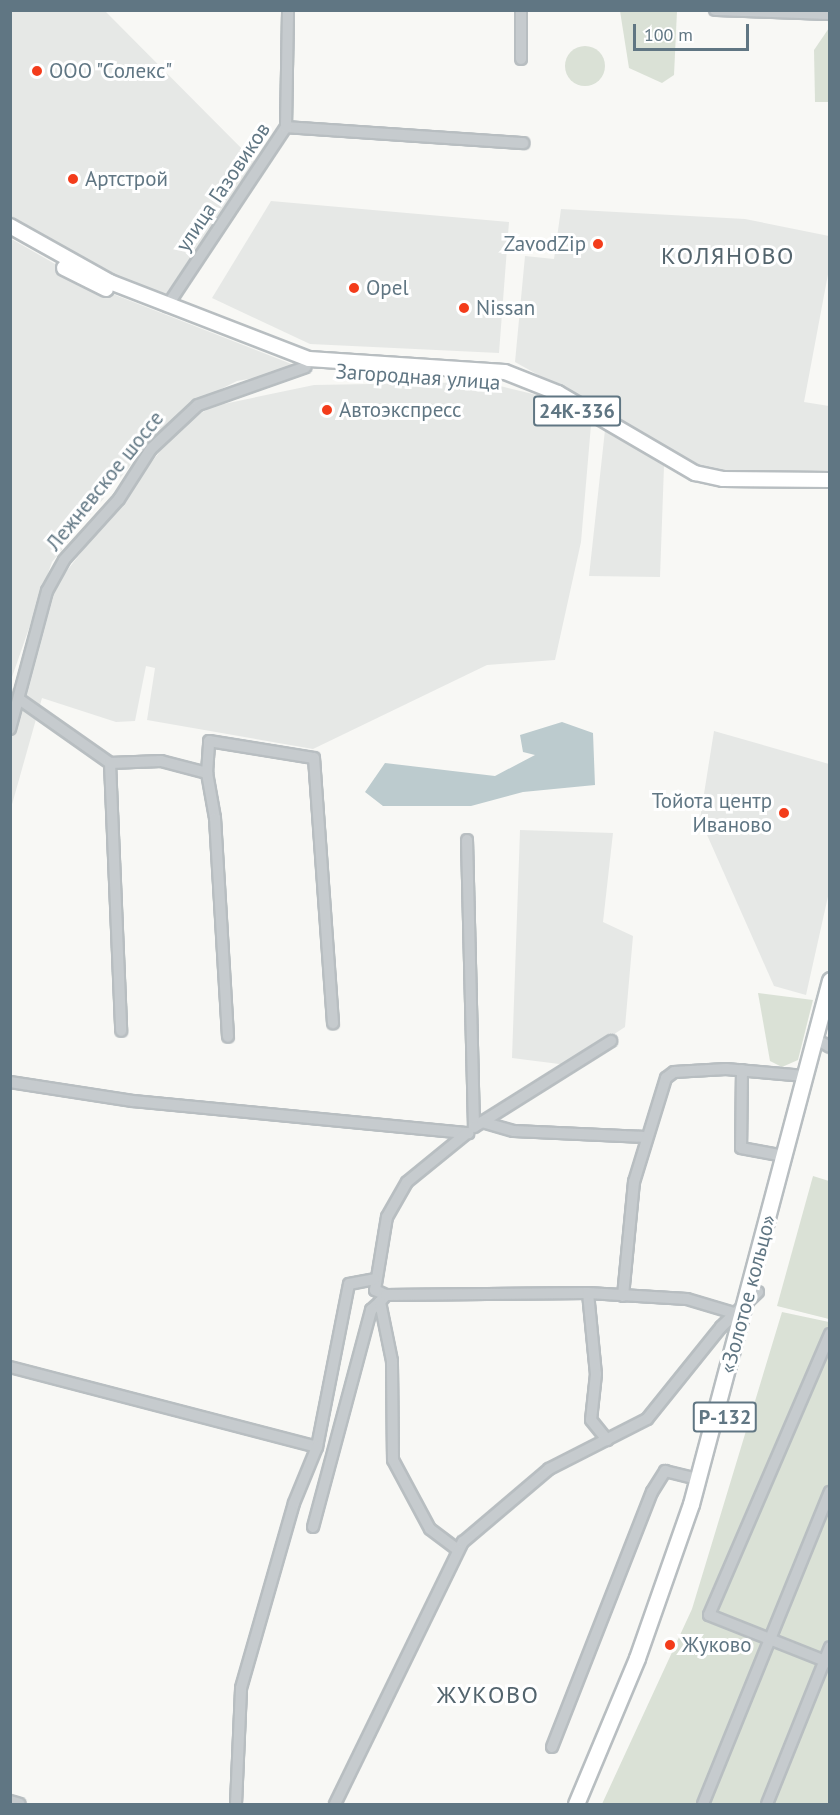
<!DOCTYPE html>
<meta charset="utf-8">
<style>
body{margin:0}
#map{position:relative;width:840px;height:1815px;overflow:hidden;background:#f8f8f5;font-family:"PT Sans",sans-serif}
div>[style]{position:absolute}
.built>*{inset:0;background:#e6e8e6}
.green>*{inset:0;background:#dae1d6}
.round{border-radius:50%}
.water>*{inset:0;background:#bccbce}
.roads{filter:drop-shadow(2px 0 #b8bec1) drop-shadow(-2px 0 #b8bec1) drop-shadow(0 2px #b8bec1) drop-shadow(0 -2px #b8bec1)}
.minor>*{height:10px;margin:-5px;padding:0 5px;transform-origin:5px;border-radius:5px;background:#c6cbce}
.major>*{height:14px;margin:-7px;padding:0 7px;transform-origin:7px;border-radius:7px;background:#fff}
.highway>*{height:15px;margin:-7.5px;padding:0 7.5px;transform-origin:7.5px;border-radius:7.5px;background:#fff}
.dots>*{width:16px;height:16px;translate:-50% -50%;box-sizing:border-box;border:3px solid #fff;border-radius:50%}
span{translate:-50% -50%;white-space:nowrap;text-align:center;line-height:1.15;-webkit-text-stroke:6px #fff;paint-order:stroke}
.shield-label span{padding:2px 4px;background:#fff;border:2px solid;border-radius:4px;-webkit-text-stroke-width:0}
.shield-label{font-size:20px;color:#607683;font-weight:700}
.poi-label{font-size:21px;color:#607683}
.left{translate:0 -50%;text-align:left}
.right{translate:-100% -50%;text-align:right}
.street-label{font-size:21px;color:#607683}
.quarter-label{font-size:24px;color:#53646d;letter-spacing:1.5px}
.frame{position:absolute;inset:0;border:12px solid #607683;pointer-events:none}
.scale{position:absolute;left:633px;top:24px;width:116px;height:27px;box-sizing:border-box;border:3px solid #607683;border-top:0;padding-left:8px;font-size:18px;line-height:21px;white-space:nowrap;color:#607683;-webkit-text-stroke:4px #fff;paint-order:stroke}
</style>
<div id="map">
<div class="built">
<div style="clip-path:polygon(10px 11px,105px 11px,258px 165px,164px 300px,11px 219px)"></div>
<div style="clip-path:polygon(271px 201px,509px 222px,499px 353px,310px 344px,212px 298px)"></div>
<div style="clip-path:polygon(561px 209px,745px 219px,829px 236px,829px 269px,804px 402px,829px 406px,829px 477px,716px 474px,515px 362px,525px 256px,554px 259px)"></div>
<div style="clip-path:polygon(10px 238px,95px 287px,294px 365px,294px 371px,237px 381px,191px 404px,151px 440px,52px 562px,11px 680px)"></div>
<div style="clip-path:polygon(484px 382px,541px 396px,591px 425px,581px 542px,555px 660px,487px 665px,313px 749px,147px 720px,155px 668px,146px 666px,135px 721px,116px 722px,42px 698px,11px 808px,11px 688px,23px 692px,48px 595px,182px 423px,214px 406px,314px 385px)"></div>
<div style="clip-path:polygon(605px 430px,664px 466px,660px 577px,589px 576px)"></div>
<div style="clip-path:polygon(714px 731px,829px 764px,829px 892px,806px 995px,774px 986px,700px 819px)"></div>
<div style="clip-path:polygon(520px 830px,613px 833px,603px 922px,633px 936px,625px 1027px,567px 1065px,512px 1058px)"></div>
</div>
<div class="green">
<div style="clip-path:polygon(620px 11px,677px 11px,674px 75px,662px 83px,629px 68px)"></div>
<div style="clip-path:polygon(829px 28px,829px 102px,815px 102px,814px 50px)"></div>
<div class="round" style="left:565px;top:46px;width:40px;height:40px"></div>
<div style="clip-path:polygon(758px 993px,813px 1000px,798px 1060px,782px 1067px,770px 1061px)"></div>
<div style="clip-path:polygon(813px 1176px,829px 1181px,829px 1319px,777px 1306px)"></div>
<div style="clip-path:polygon(782px 1312px,829px 1322px,829px 1804px,602px 1804px,692px 1609px)"></div>
</div>
<div class="water">
<div style="clip-path:polygon(562px 722px,593px 733px,595px 785px,523px 792px,471px 806px,383px 806px,365px 792px,385px 763px,495px 776px,535px 755px,523px 752px,520px 735px)"></div>
</div>
<div class="roads">
<div class="minor">
<div style="left:521px;top:10px;width:49px;rotate:90deg"></div>
<div style="left:715px;top:10px;width:115px;rotate:2deg"></div>
<div style="left:286px;top:127px;width:238px;rotate:3.9deg"></div>
<div style="left:167px;top:306px;width:215px;rotate:-56.4deg"></div>
<div style="left:286px;top:127px;width:117px;rotate:-89deg"></div>
<div style="left:19px;top:699px;width:111px;rotate:35.1deg"></div>
<div style="left:110px;top:763px;width:268px;rotate:87.6deg"></div>
<div style="left:10px;top:729px;width:143px;rotate:-75deg"></div>
<div style="left:47px;top:591px;width:35px;rotate:-61deg"></div>
<div style="left:64px;top:560px;width:82px;rotate:-48deg"></div>
<div style="left:119px;top:499px;width:59px;rotate:-57.4deg"></div>
<div style="left:151px;top:449px;width:64px;rotate:-43.1deg"></div>
<div style="left:198px;top:405px;width:114px;rotate:-19.4deg"></div>
<div style="left:110px;top:763px;width:51px;rotate:-2.2deg"></div>
<div style="left:161px;top:761px;width:48px;rotate:14.6deg"></div>
<div style="left:207px;top:773px;width:32px;rotate:-86deg"></div>
<div style="left:209px;top:741px;width:106px;rotate:9.2deg"></div>
<div style="left:314px;top:758px;width:266px;rotate:85.9deg"></div>
<div style="left:207px;top:773px;width:46px;rotate:79.9deg"></div>
<div style="left:215px;top:818px;width:219px;rotate:86.6deg"></div>
<div style="left:467px;top:840px;width:287px;rotate:88.6deg"></div>
<div style="left:474px;top:1127px;width:162px;rotate:-32.1deg"></div>
<div style="left:823px;top:1043px;width:8px;rotate:30deg"></div>
<div style="left:742px;top:1070px;width:78px;rotate:90.7deg"></div>
<div style="left:741px;top:1148px;width:44px;rotate:10.5deg"></div>
<div style="left:10px;top:1082px;width:124px;rotate:8.8deg"></div>
<div style="left:133px;top:1101px;width:337px;rotate:5.5deg"></div>
<div style="left:482px;top:1122px;width:33px;rotate:16deg"></div>
<div style="left:514px;top:1131px;width:130px;rotate:2.6deg"></div>
<div style="left:588px;top:1293px;width:81px;rotate:84.4deg"></div>
<div style="left:596px;top:1374px;width:46px;rotate:96.2deg"></div>
<div style="left:591px;top:1420px;width:26px;rotate:51deg"></div>
<div style="left:386px;top:1295px;width:12px;rotate:-156deg"></div>
<div style="left:375px;top:1290px;width:74px;rotate:-80.7deg"></div>
<div style="left:387px;top:1217px;width:40px;rotate:-60.3deg"></div>
<div style="left:407px;top:1182px;width:77px;rotate:-39.2deg"></div>
<div style="left:623px;top:1296px;width:115px;rotate:-84.5deg"></div>
<div style="left:634px;top:1182px;width:109px;rotate:-72.9deg"></div>
<div style="left:666px;top:1078px;width:10px;rotate:-37deg"></div>
<div style="left:674px;top:1072px;width:52px;rotate:-3.3deg"></div>
<div style="left:726px;top:1069px;width:79px;rotate:5.1deg"></div>
<div style="left:830px;top:1334px;width:306px;rotate:113.3deg"></div>
<div style="left:709px;top:1615px;width:130px;rotate:21.6deg"></div>
<div style="left:10px;top:1367px;width:317px;rotate:14.6deg"></div>
<div style="left:317px;top:1447px;width:166px;rotate:-78.9deg"></div>
<div style="left:349px;top:1284px;width:26px;rotate:-11deg"></div>
<div style="left:313px;top:1527px;width:225px;rotate:-75deg"></div>
<div style="left:371px;top:1310px;width:12px;rotate:-42deg"></div>
<div style="left:458px;top:1550px;width:35px;rotate:-143deg"></div>
<div style="left:430px;top:1529px;width:78px;rotate:-118.2deg"></div>
<div style="left:393px;top:1460px;width:99px;rotate:-90.6deg"></div>
<div style="left:392px;top:1361px;width:60px;rotate:-101.5deg"></div>
<div style="left:380px;top:1302px;width:9px;rotate:-49deg"></div>
<div style="left:386px;top:1295px;width:202px;rotate:-0.6deg"></div>
<div style="left:588px;top:1293px;width:99px;rotate:3.5deg"></div>
<div style="left:687px;top:1299px;width:49px;rotate:16.6deg"></div>
<div style="left:552px;top:1747px;width:274px;rotate:-68.6deg"></div>
<div style="left:652px;top:1492px;width:25px;rotate:-58deg"></div>
<div style="left:665px;top:1471px;width:34px;rotate:14deg"></div>
<div style="left:10px;top:1801px;width:10px;rotate:17deg"></div>
<div style="left:236px;top:1804px;width:116px;rotate:-87.5deg"></div>
<div style="left:241px;top:1688px;width:192px;rotate:-74deg"></div>
<div style="left:294px;top:1503px;width:61px;rotate:-67.7deg"></div>
<div style="left:335px;top:1804px;width:292px;rotate:-64deg"></div>
<div style="left:463px;top:1542px;width:113px;rotate:-40.3deg"></div>
<div style="left:549px;top:1469px;width:110px;rotate:-27deg"></div>
<div style="left:647px;top:1419px;width:118px;rotate:-51.2deg"></div>
<div style="left:721px;top:1327px;width:51px;rotate:-43.4deg"></div>
<div style="left:703px;top:1804px;width:337px;rotate:-67.9deg"></div>
<div style="left:767px;top:1804px;width:169px;rotate:-68.1deg"></div>
</div>
<div class="major">
<div style="left:10px;top:226px;width:115px;rotate:29.2deg"></div>
<div style="left:110px;top:282px;width:213px;rotate:21.2deg"></div>
<div style="left:309px;top:359px;width:196px;rotate:3.8deg"></div>
<div style="left:505px;top:372px;width:57px;rotate:21.6deg"></div>
<div style="left:558px;top:393px;width:159px;rotate:30.3deg"></div>
<div style="left:695px;top:473px;width:29px;rotate:12deg"></div>
<div style="left:723px;top:479px;width:107px;rotate:0.5deg"></div>
<div style="left:64px;top:268px;width:47px;rotate:26.6deg"></div>
</div>
<div class="highway">
<div style="left:576px;top:1804px;width:158px;rotate:-67.3deg"></div>
<div style="left:637px;top:1658px;width:163px;rotate:-70.7deg"></div>
<div style="left:691px;top:1504px;width:542px;rotate:-75.14deg"></div>
</div>
</div>
<div class="dots">
<div style="left:37px;top:71px;background:#f33c1b"></div>
<div style="left:73px;top:179px;background:#f33c1b"></div>
<div style="left:598px;top:244px;background:#f33c1b"></div>
<div style="left:354px;top:288px;background:#f33c1b"></div>
<div style="left:464px;top:308px;background:#f33c1b"></div>
<div style="left:327px;top:410px;background:#f33c1b"></div>
<div style="left:784px;top:813px;background:#f33c1b"></div>
<div style="left:670px;top:1645px;background:#f33c1b"></div>
</div>
<div class="shield-label">
<span style="left:577px;top:411px">24К-336</span>
<span style="left:725px;top:1417px">Р-132</span>
</div>
<div class="poi-label">
<span class="left" style="left:49px;top:71px">ООО "Солекс"</span>
<span class="left" style="left:85px;top:179px">Артстрой</span>
<span class="right" style="left:586px;top:244px">ZavodZip</span>
<span class="left" style="left:366px;top:288px">Opel</span>
<span class="left" style="left:476px;top:308px">Nissan</span>
<span class="left" style="left:339px;top:410px">Автоэкспресс</span>
<span class="right" style="left:772px;top:813px">Тойота центр<br>Иваново</span>
<span class="left" style="left:682px;top:1645px">Жуково</span>
</div>
<div class="street-label">
<span style="left:223px;top:187px;rotate:-56deg">улица Газовиков</span>
<span style="left:418px;top:377px;rotate:4deg">Загородная улица</span>
<span style="left:105px;top:481px;rotate:-51deg">Лежневское шоссе</span>
<span style="left:748px;top:1294px;rotate:-75deg">«Золотое кольцо»</span>
</div>
<div class="quarter-label">
<span style="left:728px;top:256px">КОЛЯНОВО</span>
<span style="left:488px;top:1695px">ЖУКОВО</span>
</div>
<div class="frame"></div>
<div class="scale">100 m</div>
</div>
